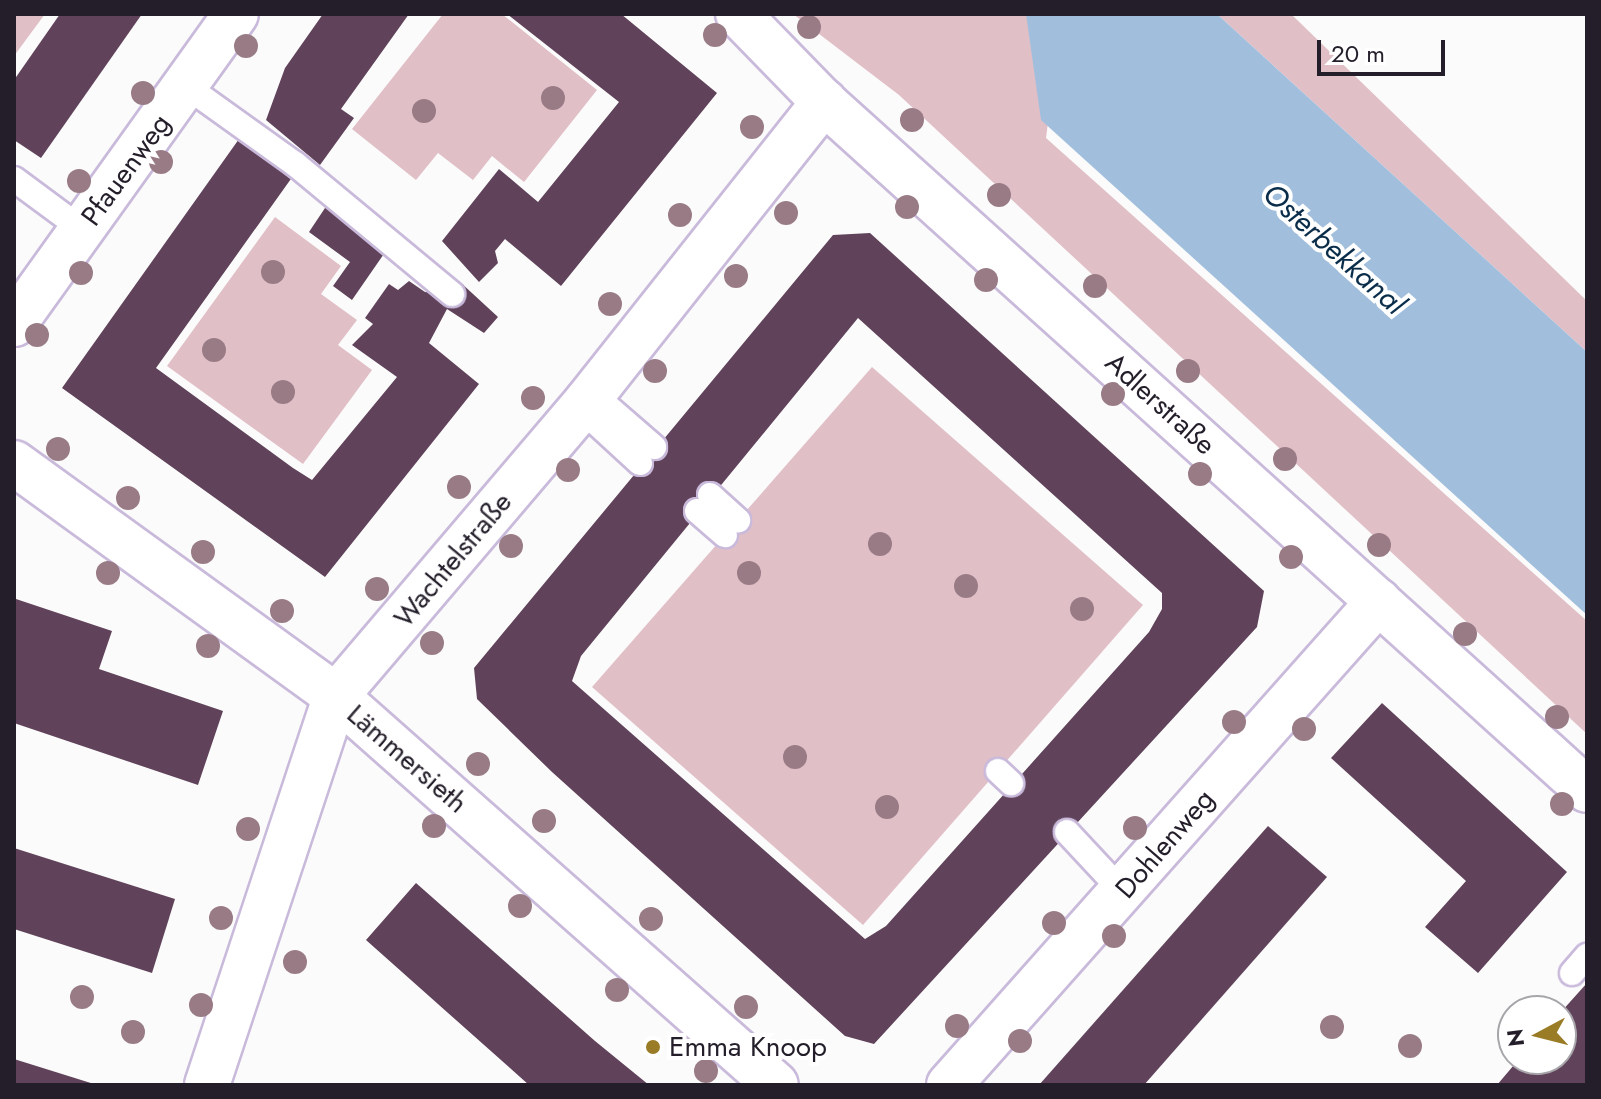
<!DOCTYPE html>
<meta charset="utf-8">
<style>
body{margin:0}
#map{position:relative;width:1601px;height:1099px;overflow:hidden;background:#fbfbfb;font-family:Jost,sans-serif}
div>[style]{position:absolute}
.green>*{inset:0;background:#e1bfc7}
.water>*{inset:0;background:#a1bfdd}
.building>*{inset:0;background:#60435a}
.roads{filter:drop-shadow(2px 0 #c9badb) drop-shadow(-2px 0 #c9badb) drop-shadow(0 2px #c9badb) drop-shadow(0 -2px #c9badb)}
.service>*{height:24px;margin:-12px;padding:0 12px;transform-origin:12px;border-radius:12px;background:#fff}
.minor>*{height:44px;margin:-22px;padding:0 22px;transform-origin:22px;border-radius:22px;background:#fff}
.trees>*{width:24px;height:24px;margin:-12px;border-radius:50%;background:#997b86}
.dots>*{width:22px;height:22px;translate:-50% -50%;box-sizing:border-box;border:4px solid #fff;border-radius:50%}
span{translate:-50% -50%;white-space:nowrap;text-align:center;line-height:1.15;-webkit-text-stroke:8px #fff;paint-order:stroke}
.street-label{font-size:28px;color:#241e2a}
.poi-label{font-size:28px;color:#241e2a}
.left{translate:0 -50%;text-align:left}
.water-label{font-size:30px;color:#0a2d4a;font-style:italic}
.frame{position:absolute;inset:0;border:16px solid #241e2a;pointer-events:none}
.north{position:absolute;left:1497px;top:995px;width:80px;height:80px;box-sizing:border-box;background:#fff;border:2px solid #a7a5aa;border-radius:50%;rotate:263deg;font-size:22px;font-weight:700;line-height:32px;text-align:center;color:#241e2a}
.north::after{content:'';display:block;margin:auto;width:28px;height:36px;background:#997c25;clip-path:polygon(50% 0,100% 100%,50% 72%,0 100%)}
.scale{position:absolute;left:1317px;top:40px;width:128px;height:36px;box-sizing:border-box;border:4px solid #241e2a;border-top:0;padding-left:10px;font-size:24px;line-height:28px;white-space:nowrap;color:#241e2a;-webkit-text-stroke:6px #fff;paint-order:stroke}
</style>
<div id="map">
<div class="green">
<div style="clip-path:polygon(14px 14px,45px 14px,14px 56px)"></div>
<div style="clip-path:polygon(443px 14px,502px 14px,597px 90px,524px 182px,492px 156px,473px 180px,438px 153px,416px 180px,352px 129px)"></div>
<div style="clip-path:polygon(793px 14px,1062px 14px,1046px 138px,1587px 621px,1587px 734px,899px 95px)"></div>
<div style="clip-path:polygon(1217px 14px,1291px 14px,1587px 301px,1587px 352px)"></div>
<div style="clip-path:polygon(275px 217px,341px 266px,321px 294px,357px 320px,338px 345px,372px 370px,303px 464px,167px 366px)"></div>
<div style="clip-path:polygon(872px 367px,1143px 605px,863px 925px,592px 687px)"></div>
</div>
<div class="water">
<div style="clip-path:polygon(1026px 14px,1217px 14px,1587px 352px,1587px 615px,1041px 120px)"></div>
</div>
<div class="building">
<div style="clip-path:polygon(60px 14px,142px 14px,41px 158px,14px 140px,14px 80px)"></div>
<div style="clip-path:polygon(323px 14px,409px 14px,341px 109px,354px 118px,320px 165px,266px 120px,285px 68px)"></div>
<div style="clip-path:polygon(507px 14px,621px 14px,717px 93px,561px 286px,505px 239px,495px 251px,498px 263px,479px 282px,442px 241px,499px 169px,538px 202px,619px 102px)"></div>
<div style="clip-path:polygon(239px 139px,293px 176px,156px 368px,293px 468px,312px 480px,397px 377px,352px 345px,373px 324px,365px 318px,389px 284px,398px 290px,409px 281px,425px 292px,452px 294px,460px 282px,498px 317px,484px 333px,447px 309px,429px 343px,479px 384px,325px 577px,62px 388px)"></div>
<div style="clip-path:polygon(327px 205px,388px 248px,352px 300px,333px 286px,350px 262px,309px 232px)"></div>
<div style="clip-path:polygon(evenodd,870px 233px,1264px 591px,1257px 627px,874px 1044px,845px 1036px,552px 772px,477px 699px,474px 668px,833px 235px,870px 233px,858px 318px,1162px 593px,1162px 609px,1149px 632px,886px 926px,865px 939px,572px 681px,581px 656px,858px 318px)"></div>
<div style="clip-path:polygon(16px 599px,112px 631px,99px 669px,223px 711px,198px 785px,14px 723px)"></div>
<div style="clip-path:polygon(1382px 703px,1567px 872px,1478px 973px,1425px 927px,1466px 881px,1331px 758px)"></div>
<div style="clip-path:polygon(1268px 826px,1327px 877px,1144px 1085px,1039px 1085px)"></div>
<div style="clip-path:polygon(14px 848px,175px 899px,152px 973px,14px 929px)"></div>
<div style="clip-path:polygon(416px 883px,595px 1041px,649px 1085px,529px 1085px,366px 940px)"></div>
<div style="clip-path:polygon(1587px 983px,1587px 1085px,1497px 1085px,1519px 1059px,1561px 1059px,1561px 1012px)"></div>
<div style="clip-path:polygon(14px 1059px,94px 1084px,94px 1085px,14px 1085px)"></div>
</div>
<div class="roads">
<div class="service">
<div style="left:186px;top:86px;width:134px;rotate:35.6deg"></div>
<div style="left:295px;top:164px;width:204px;rotate:39.6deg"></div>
<div style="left:14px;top:179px;width:86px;rotate:36.5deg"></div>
<div style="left:593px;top:394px;width:81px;rotate:41deg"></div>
<div style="left:581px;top:409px;width:80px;rotate:42.5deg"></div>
<div style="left:710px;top:495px;width:38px;rotate:42deg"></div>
<div style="left:697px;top:511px;width:37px;rotate:41deg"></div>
<div style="left:998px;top:771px;width:18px;rotate:43deg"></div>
<div style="left:1067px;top:832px;width:82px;rotate:47deg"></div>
<div style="left:1572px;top:973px;width:23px;rotate:-49deg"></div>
</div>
<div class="minor">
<div style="left:738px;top:14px;width:123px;rotate:45.7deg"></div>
<div style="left:824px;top:102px;width:1027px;rotate:42.04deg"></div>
<div style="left:14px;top:324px;width:381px;rotate:-54.4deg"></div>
<div style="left:14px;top:463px;width:397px;rotate:35.9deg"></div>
<div style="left:336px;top:696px;width:587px;rotate:41.48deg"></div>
<div style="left:207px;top:1085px;width:410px;rotate:-71.7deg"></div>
<div style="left:336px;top:696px;width:387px;rotate:-49.6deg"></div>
<div style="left:587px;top:401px;width:382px;rotate:-51.6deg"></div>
<div style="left:949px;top:1085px;width:647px;rotate:-48.38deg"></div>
</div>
</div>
<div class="trees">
<div style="left:809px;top:27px"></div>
<div style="left:715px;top:35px"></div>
<div style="left:246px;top:46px"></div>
<div style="left:143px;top:93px"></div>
<div style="left:553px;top:98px"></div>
<div style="left:424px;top:111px"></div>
<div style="left:912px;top:120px"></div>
<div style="left:752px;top:127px"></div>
<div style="left:161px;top:162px"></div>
<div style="left:79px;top:181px"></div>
<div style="left:999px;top:195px"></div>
<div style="left:907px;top:207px"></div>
<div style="left:786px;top:213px"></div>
<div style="left:680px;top:215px"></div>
<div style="left:273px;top:272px"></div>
<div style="left:81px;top:273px"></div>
<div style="left:736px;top:276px"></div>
<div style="left:986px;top:280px"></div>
<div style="left:1095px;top:286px"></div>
<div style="left:610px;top:304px"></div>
<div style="left:37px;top:335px"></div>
<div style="left:214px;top:350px"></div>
<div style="left:655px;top:371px"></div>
<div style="left:1188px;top:371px"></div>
<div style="left:283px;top:392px"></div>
<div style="left:1113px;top:394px"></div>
<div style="left:533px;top:398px"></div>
<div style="left:58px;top:449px"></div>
<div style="left:1285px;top:459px"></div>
<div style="left:568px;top:470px"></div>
<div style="left:1200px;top:474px"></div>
<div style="left:459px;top:487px"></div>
<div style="left:128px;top:498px"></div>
<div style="left:880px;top:544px"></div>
<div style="left:1379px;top:545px"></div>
<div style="left:511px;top:546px"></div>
<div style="left:203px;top:552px"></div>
<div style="left:1291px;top:557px"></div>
<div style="left:108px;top:573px"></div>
<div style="left:749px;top:573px"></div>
<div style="left:966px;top:586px"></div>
<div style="left:377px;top:589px"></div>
<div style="left:1082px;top:609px"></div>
<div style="left:282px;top:611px"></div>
<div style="left:1465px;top:634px"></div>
<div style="left:432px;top:643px"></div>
<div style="left:208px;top:646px"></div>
<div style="left:1557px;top:717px"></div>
<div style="left:1234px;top:722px"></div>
<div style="left:1304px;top:729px"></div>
<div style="left:795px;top:757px"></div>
<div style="left:478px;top:764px"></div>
<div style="left:1562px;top:804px"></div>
<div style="left:887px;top:807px"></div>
<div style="left:544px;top:821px"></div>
<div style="left:434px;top:826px"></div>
<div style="left:1135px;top:828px"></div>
<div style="left:248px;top:829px"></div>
<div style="left:520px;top:906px"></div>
<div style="left:221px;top:918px"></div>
<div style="left:651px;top:919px"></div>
<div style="left:1054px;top:923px"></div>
<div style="left:1114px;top:936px"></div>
<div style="left:295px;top:962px"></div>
<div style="left:617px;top:990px"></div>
<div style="left:82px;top:997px"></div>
<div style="left:201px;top:1005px"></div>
<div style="left:746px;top:1007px"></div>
<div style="left:957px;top:1026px"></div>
<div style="left:1332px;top:1027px"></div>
<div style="left:133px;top:1032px"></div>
<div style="left:1020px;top:1041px"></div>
<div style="left:1410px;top:1046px"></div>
<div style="left:706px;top:1071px"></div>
</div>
<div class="dots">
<div style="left:653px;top:1047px;background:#997c25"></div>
</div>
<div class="street-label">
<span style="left:126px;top:170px;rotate:-54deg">Pfauenweg</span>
<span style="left:1160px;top:404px;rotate:42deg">Adlerstraße</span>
<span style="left:453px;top:560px;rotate:-50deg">Wachtelstraße</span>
<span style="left:407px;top:759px;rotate:41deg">Lämmersieth</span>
<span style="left:1165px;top:844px;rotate:-49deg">Dohlenweg</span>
</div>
<div class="poi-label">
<span class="left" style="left:669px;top:1047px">Emma Knoop</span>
</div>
<div class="water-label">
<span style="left:1334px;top:249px;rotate:42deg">Osterbekkanal</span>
</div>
<div class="frame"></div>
<div class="north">N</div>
<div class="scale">20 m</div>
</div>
